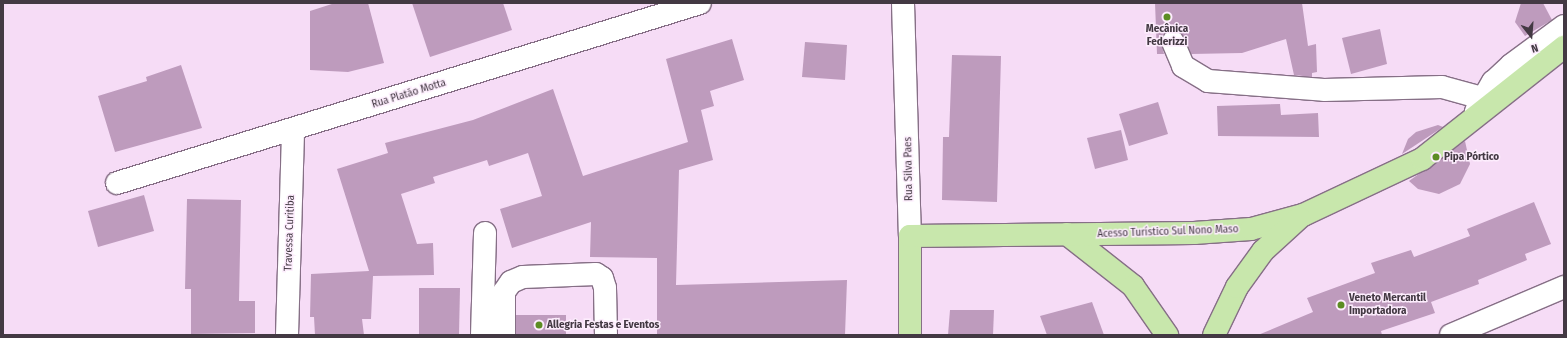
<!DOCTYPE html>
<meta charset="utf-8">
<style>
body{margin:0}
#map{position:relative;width:1567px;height:338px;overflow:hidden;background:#f6dcf6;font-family:"Fira Sans Condensed",sans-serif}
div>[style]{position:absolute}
.building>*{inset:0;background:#be9bbd}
.roads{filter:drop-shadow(1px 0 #866f86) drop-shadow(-1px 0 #866f86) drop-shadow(0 1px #866f86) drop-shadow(0 -1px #866f86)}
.minor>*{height:22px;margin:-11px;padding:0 11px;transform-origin:11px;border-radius:11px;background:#fff}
.major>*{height:22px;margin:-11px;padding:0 11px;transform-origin:11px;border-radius:11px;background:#c8e7ac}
.dots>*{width:11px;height:11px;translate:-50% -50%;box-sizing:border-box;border:2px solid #fdedfd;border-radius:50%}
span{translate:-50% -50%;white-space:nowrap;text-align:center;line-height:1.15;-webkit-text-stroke:3px #fdedfd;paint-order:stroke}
.poi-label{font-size:11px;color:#433943;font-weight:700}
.left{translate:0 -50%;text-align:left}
.street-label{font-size:11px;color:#433943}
.frame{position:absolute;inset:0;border:4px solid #433943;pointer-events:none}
.north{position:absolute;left:1511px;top:16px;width:40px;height:40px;-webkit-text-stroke:3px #fdedfd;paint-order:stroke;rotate:163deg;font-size:11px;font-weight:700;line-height:16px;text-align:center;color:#433943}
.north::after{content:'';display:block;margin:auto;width:14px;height:18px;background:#433943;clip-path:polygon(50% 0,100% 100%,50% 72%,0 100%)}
</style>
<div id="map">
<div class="building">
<div style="clip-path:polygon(335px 3px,368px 3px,384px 63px,348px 72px,310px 70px,310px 11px)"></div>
<div style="clip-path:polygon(412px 3px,503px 3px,512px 30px,430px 57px)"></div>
<div style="clip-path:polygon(1155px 3px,1302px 3px,1308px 46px,1316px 44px,1317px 72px,1312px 73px,1312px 77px,1294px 75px,1286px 39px,1242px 53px,1191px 54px,1184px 37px,1174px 30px,1163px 34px,1161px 40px,1164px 54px,1157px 54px)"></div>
<div style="clip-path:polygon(1521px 3px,1543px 3px,1552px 20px,1525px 36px,1515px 22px)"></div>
<div style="clip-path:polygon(1380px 29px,1387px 64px,1351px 74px,1342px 38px)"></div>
<div style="clip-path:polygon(732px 39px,744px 80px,710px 91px,714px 106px,701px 110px,713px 160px,679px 170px,676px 285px,847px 280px,845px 335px,657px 335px,657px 258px,590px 257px,591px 222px,512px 248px,500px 209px,542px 196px,528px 153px,489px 166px,487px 160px,433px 177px,435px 183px,401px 194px,417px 244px,433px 243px,434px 275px,373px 276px,371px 319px,362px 319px,364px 335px,315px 335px,314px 317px,310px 317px,311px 274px,369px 271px,337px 169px,388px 153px,385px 143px,473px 120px,553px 89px,583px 176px,688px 142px,666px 59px)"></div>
<div style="clip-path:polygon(805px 42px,847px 45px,845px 80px,802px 77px)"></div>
<div style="clip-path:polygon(952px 55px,1001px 56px,997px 202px,942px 200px,943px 137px,949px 137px)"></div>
<div style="clip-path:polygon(181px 65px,202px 128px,115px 152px,98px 96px,147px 81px,146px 77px)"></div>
<div style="clip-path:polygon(1158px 102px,1168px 134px,1129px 146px,1119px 114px)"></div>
<div style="clip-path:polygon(1280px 104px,1281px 115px,1318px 113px,1319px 137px,1218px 136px,1217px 106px)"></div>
<div style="clip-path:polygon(1438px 125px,1443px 127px,1402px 154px,1408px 139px,1416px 132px)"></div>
<div style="clip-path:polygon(1121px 130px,1128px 160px,1095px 169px,1087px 138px)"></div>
<div style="clip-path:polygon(1465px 141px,1470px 164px,1460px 184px,1439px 194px,1418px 189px,1409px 181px)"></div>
<div style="clip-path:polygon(144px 195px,154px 231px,98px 247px,88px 211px)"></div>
<div style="clip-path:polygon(187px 199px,241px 200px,239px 301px,255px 301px,255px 333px,191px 334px,191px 289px,185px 289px)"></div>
<div style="clip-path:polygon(1534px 202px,1551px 244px,1525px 254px,1527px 260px,1478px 280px,1479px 284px,1431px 302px,1435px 313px,1381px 331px,1382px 335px,1258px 335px,1313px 312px,1307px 298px,1375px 273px,1371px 263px,1411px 250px,1414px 257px,1470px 236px,1467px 229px)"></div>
<div style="clip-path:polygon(419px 288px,460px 288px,459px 335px,419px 335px)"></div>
<div style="clip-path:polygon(1092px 302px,1104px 335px,1047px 335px,1040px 316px)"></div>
<div style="clip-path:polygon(950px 310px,994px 310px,993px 335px,948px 335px)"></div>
<div style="clip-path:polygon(516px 315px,566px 315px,566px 335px,516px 335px)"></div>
</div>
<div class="roads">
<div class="minor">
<div style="left:903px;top:3px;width:233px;rotate:88.3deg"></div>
<div style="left:1173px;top:42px;width:26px;rotate:67deg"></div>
<div style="left:1183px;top:66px;width:29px;rotate:31deg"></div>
<div style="left:1208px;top:81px;width:116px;rotate:4.4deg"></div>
<div style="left:1324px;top:90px;width:118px;rotate:-1.5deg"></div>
<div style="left:1442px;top:87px;width:41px;rotate:15.4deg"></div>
<div style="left:1476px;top:111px;width:34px;rotate:-60deg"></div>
<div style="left:1493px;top:82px;width:25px;rotate:-43deg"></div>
<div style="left:1511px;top:65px;width:66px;rotate:-36.3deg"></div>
<div style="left:117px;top:183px;width:610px;rotate:-17.16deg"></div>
<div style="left:287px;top:335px;width:205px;rotate:-88.3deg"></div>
<div style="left:482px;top:335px;width:102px;rotate:-88.3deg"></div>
<div style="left:504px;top:335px;width:43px;rotate:-90deg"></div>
<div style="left:504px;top:292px;width:12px;rotate:-55deg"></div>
<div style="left:511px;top:282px;width:13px;rotate:-23deg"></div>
<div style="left:523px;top:277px;width:73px;rotate:-2.4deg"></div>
<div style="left:596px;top:274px;width:7px;rotate:34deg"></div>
<div style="left:602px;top:278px;width:10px;rotate:73deg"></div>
<div style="left:605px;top:288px;width:47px;rotate:88.8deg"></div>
<div style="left:1451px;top:335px;width:123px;rotate:-23deg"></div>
</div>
<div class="major">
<div style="left:1067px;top:234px;width:84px;rotate:38.2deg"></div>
<div style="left:1133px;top:286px;width:60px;rotate:55.2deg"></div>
<div style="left:910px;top:335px;width:99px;rotate:-90deg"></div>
<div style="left:910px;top:236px;width:284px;rotate:-0.6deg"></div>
<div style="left:1194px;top:233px;width:57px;rotate:-4deg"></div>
<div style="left:1251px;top:229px;width:54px;rotate:-15.1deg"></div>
<div style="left:1303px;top:215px;width:132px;rotate:-25.2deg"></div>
<div style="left:1422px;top:159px;width:181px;rotate:-38.3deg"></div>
<div style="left:1214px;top:335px;width:53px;rotate:-64.4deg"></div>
<div style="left:1237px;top:287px;width:44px;rotate:-54.2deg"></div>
<div style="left:1263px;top:251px;width:49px;rotate:-42.5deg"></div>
</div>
</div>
<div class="dots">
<div style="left:1167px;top:17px;background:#5c8d23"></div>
<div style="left:1436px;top:157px;background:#5c8d23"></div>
<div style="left:1341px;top:305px;background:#5c8d23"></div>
<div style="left:539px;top:325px;background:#5c8d23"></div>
</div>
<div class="poi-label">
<span style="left:1167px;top:36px">Mecânica<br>Federizzi</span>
<span class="left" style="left:1444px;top:157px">Pipa Pórtico</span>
<span class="left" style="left:1349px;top:305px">Veneto Mercantil<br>Importadora</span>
<span class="left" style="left:547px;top:325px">Allegria Festas e Eventos</span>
</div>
<div class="street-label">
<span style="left:409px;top:94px;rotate:-17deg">Rua Platão Motta</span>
<span style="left:909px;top:169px;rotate:-91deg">Rua Silva Paes</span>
<span style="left:1168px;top:232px;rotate:-2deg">Acesso Turístico Sul Nono Maso</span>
<span style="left:290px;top:233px;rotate:-88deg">Travessa Curitiba</span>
</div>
<div class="frame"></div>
<div class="north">N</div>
</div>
